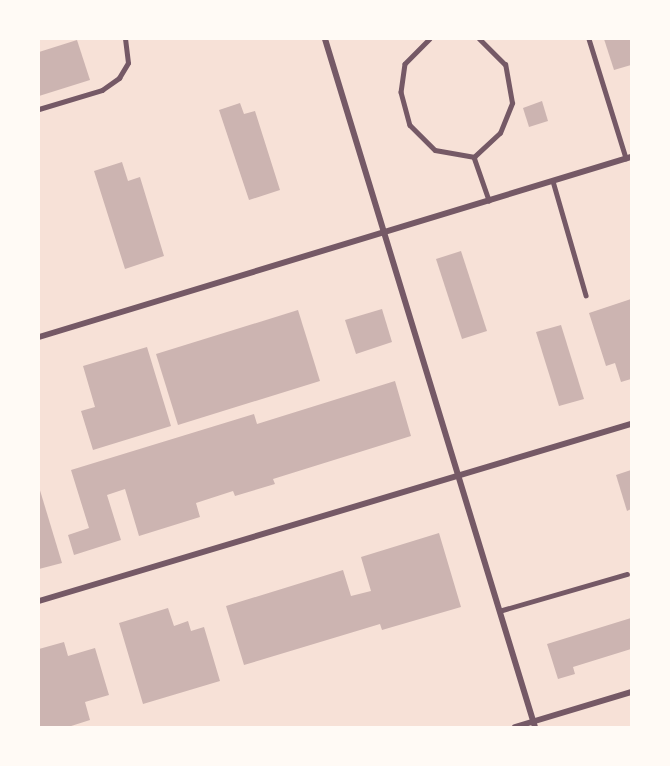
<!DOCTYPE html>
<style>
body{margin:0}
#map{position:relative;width:670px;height:766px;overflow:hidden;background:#f7e1d7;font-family:"Archivo Narrow",sans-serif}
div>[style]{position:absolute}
.building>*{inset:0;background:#ccb4b1}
.service>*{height:4.5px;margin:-2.25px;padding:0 2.25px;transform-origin:2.25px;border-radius:2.25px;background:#755966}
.minor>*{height:6px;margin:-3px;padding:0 3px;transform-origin:3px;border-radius:3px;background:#755966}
span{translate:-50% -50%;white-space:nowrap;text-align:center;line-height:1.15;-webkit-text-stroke:4.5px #fffaf5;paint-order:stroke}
.frame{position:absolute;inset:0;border:40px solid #fffaf5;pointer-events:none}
</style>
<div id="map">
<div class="building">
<div style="clip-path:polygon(604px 39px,631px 39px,631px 65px,614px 70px)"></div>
<div style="clip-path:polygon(77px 40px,90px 80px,39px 96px,39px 52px)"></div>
<div style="clip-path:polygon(542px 101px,548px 121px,529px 127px,523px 108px)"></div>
<div style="clip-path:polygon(240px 103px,244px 114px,255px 111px,280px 190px,249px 200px,219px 110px)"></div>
<div style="clip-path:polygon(122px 162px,128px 181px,140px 177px,164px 256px,125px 269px,94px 171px)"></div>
<div style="clip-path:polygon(461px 251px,487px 331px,462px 339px,436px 259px)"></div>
<div style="clip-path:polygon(631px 299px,631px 379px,621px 382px,615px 363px,606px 366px,589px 313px)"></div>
<div style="clip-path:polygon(382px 309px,392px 342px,356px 354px,345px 320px)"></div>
<div style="clip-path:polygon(298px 310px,320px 381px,178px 425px,156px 354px)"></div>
<div style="clip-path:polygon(561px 325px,584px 399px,559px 406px,536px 332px)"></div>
<div style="clip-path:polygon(147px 347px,171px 426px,93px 450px,81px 411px,95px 407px,83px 366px)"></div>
<div style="clip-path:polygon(395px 381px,411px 436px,273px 479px,275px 484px,235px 496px,233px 491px,196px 503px,200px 517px,139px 536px,125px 489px,107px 495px,121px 540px,74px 555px,68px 535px,89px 528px,71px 470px,254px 414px,257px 424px)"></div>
<div style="clip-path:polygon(631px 470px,631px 509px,627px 511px,616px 475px)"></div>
<div style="clip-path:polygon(39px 487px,62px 563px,39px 569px)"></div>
<div style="clip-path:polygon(439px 533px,461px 607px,382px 630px,380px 624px,244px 665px,226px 606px,343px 570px,351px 596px,371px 591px,361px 557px)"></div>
<div style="clip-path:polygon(168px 608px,174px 626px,188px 621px,191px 631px,204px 627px,220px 681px,143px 704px,119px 623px)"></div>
<div style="clip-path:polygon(631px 618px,631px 649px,573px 667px,575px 674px,558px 679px,547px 644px)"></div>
<div style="clip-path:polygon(64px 642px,68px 656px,95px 648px,109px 695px,85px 702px,90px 720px,68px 727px,39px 727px,39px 649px)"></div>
</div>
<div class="service">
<div style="left:430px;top:39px;width:35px;rotate:135deg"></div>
<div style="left:405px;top:64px;width:28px;rotate:98deg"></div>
<div style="left:401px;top:92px;width:34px;rotate:75deg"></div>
<div style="left:410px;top:125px;width:35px;rotate:45deg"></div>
<div style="left:435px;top:150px;width:40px;rotate:10deg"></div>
<div style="left:589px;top:39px;width:125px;rotate:72.7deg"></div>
<div style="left:39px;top:109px;width:66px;rotate:-16.8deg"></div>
<div style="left:102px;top:90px;width:21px;rotate:-35deg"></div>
<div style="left:119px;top:78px;width:17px;rotate:-59deg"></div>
<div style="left:128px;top:63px;width:24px;rotate:-97deg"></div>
<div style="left:474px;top:157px;width:35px;rotate:-43deg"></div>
<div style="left:500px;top:133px;width:32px;rotate:-68deg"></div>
<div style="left:512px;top:103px;width:39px;rotate:-100deg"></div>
<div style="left:505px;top:65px;width:37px;rotate:-135deg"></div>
<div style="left:474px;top:157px;width:46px;rotate:70.8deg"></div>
<div style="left:553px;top:181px;width:119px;rotate:73.9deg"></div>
<div style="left:499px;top:611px;width:133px;rotate:-16.1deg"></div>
</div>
<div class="minor">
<div style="left:325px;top:39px;width:719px;rotate:73.03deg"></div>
<div style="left:39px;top:337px;width:619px;rotate:-16.91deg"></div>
<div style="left:39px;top:601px;width:618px;rotate:-16.65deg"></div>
<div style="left:515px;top:727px;width:121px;rotate:-16.8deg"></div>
</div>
<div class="frame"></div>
</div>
